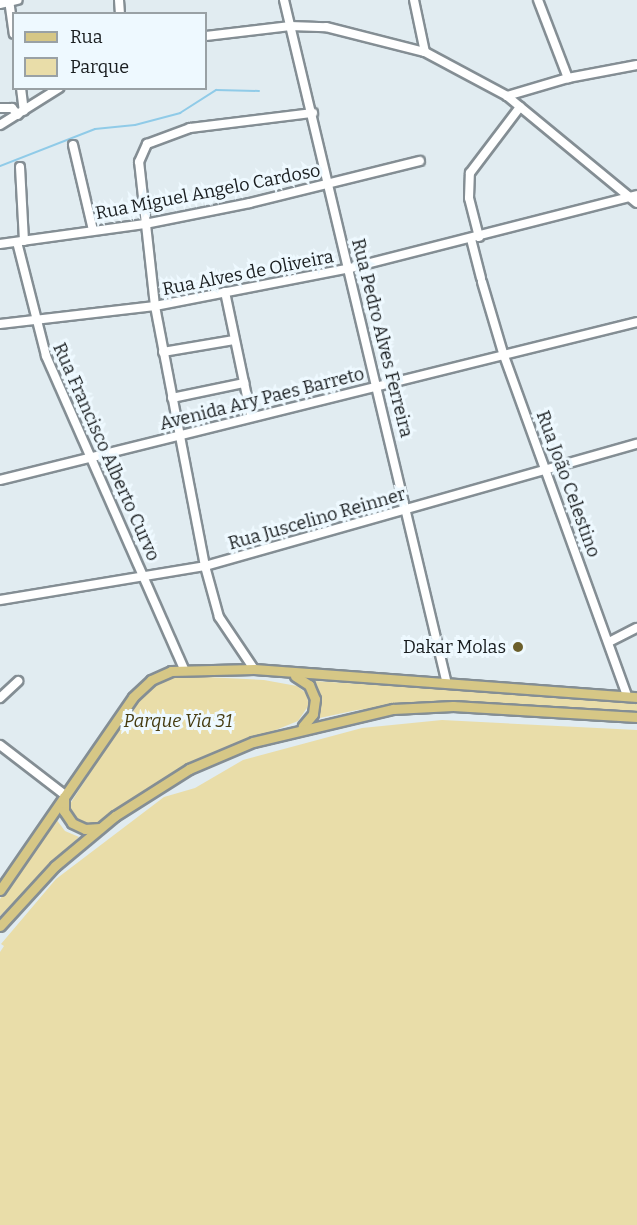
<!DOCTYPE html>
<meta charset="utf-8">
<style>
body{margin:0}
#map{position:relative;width:637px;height:1225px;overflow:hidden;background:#e1ecf1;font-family:Bitter,serif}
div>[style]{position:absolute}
.green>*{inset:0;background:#e9dda9}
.stream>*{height:2px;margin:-1px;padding:0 1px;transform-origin:1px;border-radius:1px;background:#90cbe8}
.roads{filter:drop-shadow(2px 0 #848e94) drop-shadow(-2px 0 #848e94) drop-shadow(0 2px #848e94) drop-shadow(0 -2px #848e94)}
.minor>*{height:8px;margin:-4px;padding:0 4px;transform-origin:4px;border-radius:4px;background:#fff}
.major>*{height:9px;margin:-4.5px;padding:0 4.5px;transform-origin:4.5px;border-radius:4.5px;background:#d6c786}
.dots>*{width:16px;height:16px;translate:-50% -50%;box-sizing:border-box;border:3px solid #eef9ff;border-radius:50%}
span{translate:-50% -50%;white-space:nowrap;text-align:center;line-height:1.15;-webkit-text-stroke:6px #eef9ff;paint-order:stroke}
.street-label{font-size:18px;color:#191d1f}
.poi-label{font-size:18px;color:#191d1f}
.right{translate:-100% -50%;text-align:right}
.park-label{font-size:18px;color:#453b10;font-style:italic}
.legend{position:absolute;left:12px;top:12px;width:195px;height:78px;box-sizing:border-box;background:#eef9ff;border:2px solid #99a1a5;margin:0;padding:8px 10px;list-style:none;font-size:18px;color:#191d1f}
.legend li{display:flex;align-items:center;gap:12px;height:30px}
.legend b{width:30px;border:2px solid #99a1a5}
</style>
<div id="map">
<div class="green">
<div style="clip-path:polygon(184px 676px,264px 680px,297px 686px,306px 693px,309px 705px,298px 721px,187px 766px,97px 823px,78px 824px,68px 807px,139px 697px,166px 678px)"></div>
<div style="clip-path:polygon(314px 681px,637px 701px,637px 713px,434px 702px,357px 710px,315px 719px,321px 697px)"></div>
<div style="clip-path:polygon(442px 720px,637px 730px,637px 1225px,0 1225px,0 952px,4px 946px,1px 944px,56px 879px,164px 797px,195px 788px,243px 760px,362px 728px)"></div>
<div style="clip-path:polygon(56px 819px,65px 831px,79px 837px,0 916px,0 899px)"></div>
</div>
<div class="stream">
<div style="left:0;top:166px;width:102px;rotate:-21.3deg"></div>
<div style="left:95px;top:129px;width:40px;rotate:-5.7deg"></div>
<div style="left:135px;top:125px;width:47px;rotate:-14.9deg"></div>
<div style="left:180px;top:113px;width:43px;rotate:-32.6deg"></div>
<div style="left:216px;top:90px;width:43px;rotate:1.3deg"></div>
</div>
<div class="roads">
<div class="minor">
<div style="left:9px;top:0;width:34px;rotate:82deg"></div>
<div style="left:119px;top:0;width:14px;rotate:86deg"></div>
<div style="left:284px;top:0;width:703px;rotate:76.6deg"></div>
<div style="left:414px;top:0;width:53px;rotate:78.1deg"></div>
<div style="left:538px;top:0;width:84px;rotate:69deg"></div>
<div style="left:0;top:4px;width:18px;rotate:-13deg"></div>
<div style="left:206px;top:36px;width:85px;rotate:-6.8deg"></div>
<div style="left:290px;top:26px;width:36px;rotate:2deg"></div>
<div style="left:326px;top:27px;width:102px;rotate:14.2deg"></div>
<div style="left:425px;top:52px;width:93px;rotate:28.2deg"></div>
<div style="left:507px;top:96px;width:168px;rotate:39.5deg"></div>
<div style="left:21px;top:88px;width:23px;rotate:83deg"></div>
<div style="left:507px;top:96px;width:64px;rotate:-16.4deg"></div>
<div style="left:568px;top:78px;width:70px;rotate:-10.7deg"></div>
<div style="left:0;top:108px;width:12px"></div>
<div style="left:12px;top:108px;width:9px;rotate:49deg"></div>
<div style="left:0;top:125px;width:70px;rotate:-32.1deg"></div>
<div style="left:73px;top:145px;width:87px;rotate:76.8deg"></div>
<div style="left:20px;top:167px;width:74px;rotate:86.9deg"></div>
<div style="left:479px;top:237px;width:40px;rotate:-104.4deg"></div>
<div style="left:469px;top:198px;width:25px;rotate:-88deg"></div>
<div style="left:470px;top:173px;width:83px;rotate:-52.9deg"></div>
<div style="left:471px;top:239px;width:40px;rotate:75.6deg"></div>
<div style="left:17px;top:242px;width:118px;rotate:75.7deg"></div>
<div style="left:46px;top:356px;width:342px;rotate:66.2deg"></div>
<div style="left:0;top:244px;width:146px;rotate:-7.9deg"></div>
<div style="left:145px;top:224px;width:107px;rotate:-11.3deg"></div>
<div style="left:250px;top:203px;width:175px;rotate:-13.9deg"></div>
<div style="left:482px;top:282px;width:74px;rotate:73.5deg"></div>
<div style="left:503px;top:353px;width:365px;rotate:70.1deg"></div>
<div style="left:225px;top:292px;width:126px;rotate:78.1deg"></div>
<div style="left:0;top:324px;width:156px;rotate:-6.6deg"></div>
<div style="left:155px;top:306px;width:200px;rotate:-11deg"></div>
<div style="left:351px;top:268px;width:295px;rotate:-14.3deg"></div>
<div style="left:163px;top:352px;width:72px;rotate:-9.6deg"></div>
<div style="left:172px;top:398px;width:74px;rotate:-11.8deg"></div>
<div style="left:0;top:480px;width:656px;rotate:-13.93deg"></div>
<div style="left:0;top:600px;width:208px;rotate:-9.4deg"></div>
<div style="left:205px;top:566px;width:449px;rotate:-15.8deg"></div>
<div style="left:609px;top:642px;width:31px;rotate:-27deg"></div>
<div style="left:254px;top:669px;width:63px;rotate:-123.9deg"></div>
<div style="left:219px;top:617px;width:53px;rotate:-105.4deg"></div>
<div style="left:205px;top:566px;width:265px;rotate:-100.9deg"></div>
<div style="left:155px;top:306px;width:145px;rotate:-96.3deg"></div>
<div style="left:139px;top:162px;width:20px;rotate:-66deg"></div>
<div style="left:147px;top:144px;width:46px;rotate:-20.4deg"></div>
<div style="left:190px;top:128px;width:124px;rotate:-7deg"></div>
<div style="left:0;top:698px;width:25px;rotate:-43deg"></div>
<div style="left:0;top:745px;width:82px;rotate:37.6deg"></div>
</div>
<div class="major">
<div style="left:295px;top:676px;width:17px;rotate:33deg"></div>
<div style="left:309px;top:685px;width:15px;rotate:67deg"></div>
<div style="left:315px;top:699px;width:15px;rotate:98deg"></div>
<div style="left:313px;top:714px;width:16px;rotate:130deg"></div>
<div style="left:64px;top:797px;width:14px;rotate:90deg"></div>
<div style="left:64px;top:811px;width:14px;rotate:56deg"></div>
<div style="left:72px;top:823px;width:14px;rotate:25deg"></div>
<div style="left:85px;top:829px;width:15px;rotate:-4deg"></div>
<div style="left:0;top:890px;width:234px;rotate:-55.4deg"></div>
<div style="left:133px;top:697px;width:25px;rotate:-43deg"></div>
<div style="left:151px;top:680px;width:22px;rotate:-24deg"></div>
<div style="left:171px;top:671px;width:83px;rotate:-1.4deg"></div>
<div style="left:254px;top:669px;width:384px;rotate:4.2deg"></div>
<div style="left:0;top:926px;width:81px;rotate:-47.5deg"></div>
<div style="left:55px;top:866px;width:78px;rotate:-39.8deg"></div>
<div style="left:115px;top:816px;width:88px;rotate:-32.4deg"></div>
<div style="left:189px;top:769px;width:69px;rotate:-22.9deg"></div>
<div style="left:253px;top:742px;width:144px;rotate:-13.3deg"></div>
<div style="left:393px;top:709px;width:60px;rotate:-2.9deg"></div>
<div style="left:453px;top:706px;width:184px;rotate:3.4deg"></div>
</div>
</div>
<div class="dots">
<div style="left:518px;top:647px;background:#6b5f2c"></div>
</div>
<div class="street-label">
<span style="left:208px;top:192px;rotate:-11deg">Rua Miguel Angelo Cardoso</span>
<span style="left:248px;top:273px;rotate:-11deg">Rua Alves de Oliveira</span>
<span style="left:382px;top:338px;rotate:76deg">Rua Pedro Alves Ferreira</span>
<span style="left:262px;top:399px;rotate:-14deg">Avenida Ary Paes Barreto</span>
<span style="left:106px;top:452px;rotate:66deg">Rua Francisco Alberto Curvo</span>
<span style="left:568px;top:484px;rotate:70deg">Rua João Celestino</span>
<span style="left:317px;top:519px;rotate:-16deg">Rua Juscelino Reinner</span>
</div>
<div class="poi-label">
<span class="right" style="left:506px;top:647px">Dakar Molas</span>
</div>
<div class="park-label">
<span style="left:178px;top:721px">Parque Via 31</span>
</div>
<ul class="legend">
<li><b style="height:8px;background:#d6c786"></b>Rua</li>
<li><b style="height:16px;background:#e9dda9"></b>Parque</li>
</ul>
</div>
